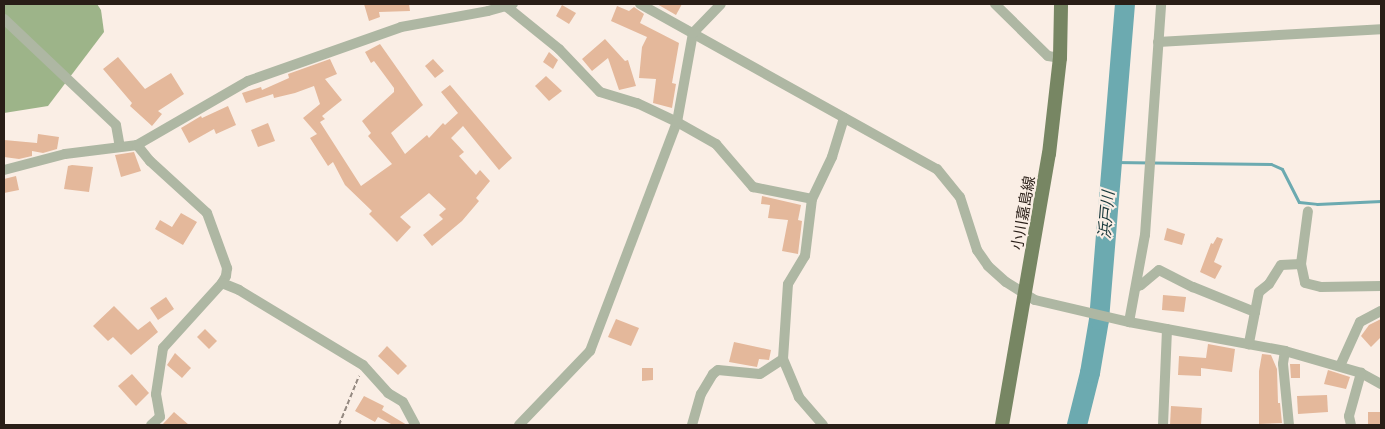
<!DOCTYPE html>
<meta charset="utf-8">
<style>
body{margin:0}
#map{position:relative;width:1385px;height:429px;overflow:hidden;background:#faeee5;font-family:Helvetica,"Noto Sans JP",sans-serif}
div>[style]{position:absolute}
.forest>*{inset:0;background:#9db489}
.stream>*{height:3px;margin:-1.5px;padding:0 1.5px;transform-origin:1.5px;border-radius:1.5px;background:#6caab0}
.river>*{height:20px;margin:-10px;padding:0 10px;transform-origin:10px;border-radius:10px;background:#6caab0}
.building>*{inset:0;background:#e4b89b}
.path>*{height:2px;margin-top:-1px;transform-origin:0;background:repeating-linear-gradient(90deg,#948981 0 5px,transparent 0 7.5px)}
.minor>*{height:10px;margin:-5px;padding:0 5px;transform-origin:5px;border-radius:5px;background:#aeb7a3}
.major>*{height:14px;margin:-7px;padding:0 7px;transform-origin:7px;border-radius:7px;background:#778663}
span{translate:-50% -50%;white-space:nowrap;text-align:center;line-height:1.15;-webkit-text-stroke:4px #faeee5;paint-order:stroke}
.street-label{font-size:15px;color:#291e17}
.water-label{font-size:16px;color:#18383b;font-style:italic}
.frame{position:absolute;inset:0;border:5px solid #291e17;pointer-events:none}
</style>
<div id="map">
<div class="forest">
<div style="clip-path:polygon(4px 4px,97px 4px,101px 10px,104px 32px,48px 106px,4px 113px)"></div>
</div>
<div class="stream">
<div style="left:1113px;top:162px;width:158px;rotate:0.7deg"></div>
<div style="left:1271px;top:164px;width:12px;rotate:24deg"></div>
<div style="left:1282px;top:169px;width:37px;rotate:63deg"></div>
<div style="left:1299px;top:202px;width:18px;rotate:6deg"></div>
<div style="left:1317px;top:204px;width:64px;rotate:-2.7deg"></div>
</div>
<div class="river">
<div style="left:1077px;top:425px;width:54px;rotate:-76deg"></div>
<div style="left:1090px;top:373px;width:54px;rotate:-80.4deg"></div>
<div style="left:1099px;top:320px;width:317px;rotate:-85.3deg"></div>
</div>
<div class="building">
<div style="clip-path:polygon(364px 4px,409px 4px,410px 11px,379px 12px,380px 17px,369px 21px)"></div>
<div style="clip-path:polygon(657px 4px,682px 4px,676px 15px)"></div>
<div style="clip-path:polygon(562px 5px,576px 13px,569px 24px,556px 16px)"></div>
<div style="clip-path:polygon(617px 6px,629px 11px,634px 7px,644px 14px,640px 23px,679px 43px,672px 83px,676px 84px,672px 108px,653px 103px,656px 79px,639px 78px,642px 47px,647px 37px,611px 21px)"></div>
<div style="clip-path:polygon(605px 39px,625px 61px,628px 60px,636px 86px,619px 90px,608px 58px,592px 71px,582px 59px)"></div>
<div style="clip-path:polygon(380px 44px,423px 105px,391px 133px,405px 154px,427px 135px,429px 138px,443px 123px,445px 125px,458px 113px,441px 92px,450px 85px,512px 158px,499px 170px,463px 126px,451px 138px,464px 152px,459px 156px,476px 175px,480px 170px,490px 181px,476px 198px,479px 201px,462px 221px,432px 246px,423px 235px,443px 219px,439px 215px,446px 209px,429px 193px,400px 217px,411px 227px,397px 242px,369px 214px,372px 211px,345px 185px,333px 162px,328px 166px,310px 138px,317px 134px,303px 118px,320px 104px,314px 86px,295px 93px,274px 98px,273px 94px,246px 103px,242px 93px,261px 87px,262px 90px,289px 78px,288px 74px,330px 59px,337px 74px,325px 79px,342px 100px,322px 116px,325px 119px,320px 122px,361px 186px,392px 164px,368px 136px,371px 133px,362px 121px,394px 92px,394px 88px,374px 61px,371px 63px,365px 52px)"></div>
<div style="clip-path:polygon(549px 52px,558px 60px,553px 69px,543px 62px)"></div>
<div style="clip-path:polygon(118px 57px,145px 89px,171px 73px,184px 94px,158px 111px,162px 114px,152px 126px,130px 106px,132px 103px,103px 69px)"></div>
<div style="clip-path:polygon(433px 59px,444px 71px,435px 78px,425px 66px)"></div>
<div style="clip-path:polygon(546px 76px,562px 91px,549px 101px,535px 86px)"></div>
<div style="clip-path:polygon(228px 106px,236px 125px,216px 134px,214px 129px,189px 143px,181px 128px,201px 116px,202px 118px)"></div>
<div style="clip-path:polygon(268px 123px,275px 141px,258px 147px,251px 130px)"></div>
<div style="clip-path:polygon(38px 134px,59px 137px,57px 149px,43px 153px,32px 151px,32px 156px,19px 159px,4px 157px,4px 140px,37px 143px)"></div>
<div style="clip-path:polygon(134px 152px,141px 171px,121px 177px,115px 155px)"></div>
<div style="clip-path:polygon(72px 165px,93px 167px,89px 192px,64px 189px,68px 166px)"></div>
<div style="clip-path:polygon(16px 176px,19px 190px,4px 193px,4px 179px)"></div>
<div style="clip-path:polygon(762px 196px,801px 205px,798px 220px,802px 221px,798px 254px,782px 251px,788px 220px,768px 218px,770px 205px,761px 204px)"></div>
<div style="clip-path:polygon(181px 213px,197px 222px,183px 245px,155px 229px,160px 220px,172px 227px)"></div>
<div style="clip-path:polygon(1167px 228px,1185px 234px,1182px 245px,1164px 240px)"></div>
<div style="clip-path:polygon(1217px 237px,1223px 239px,1214px 262px,1222px 266px,1215px 279px,1200px 272px,1211px 243px,1213px 244px)"></div>
<div style="clip-path:polygon(1163px 295px,1186px 297px,1184px 312px,1162px 310px)"></div>
<div style="clip-path:polygon(166px 297px,174px 309px,158px 320px,150px 308px)"></div>
<div style="clip-path:polygon(114px 306px,138px 330px,150px 321px,158px 332px,131px 355px,113px 337px,108px 341px,93px 326px)"></div>
<div style="clip-path:polygon(616px 319px,639px 328px,631px 346px,608px 337px)"></div>
<div style="clip-path:polygon(1381px 319px,1381px 337px,1371px 347px,1361px 336px,1369px 325px)"></div>
<div style="clip-path:polygon(205px 329px,217px 341px,209px 349px,197px 337px)"></div>
<div style="clip-path:polygon(734px 342px,771px 350px,769px 360px,759px 359px,757px 367px,729px 362px)"></div>
<div style="clip-path:polygon(1208px 344px,1235px 349px,1232px 372px,1201px 368px,1201px 376px,1178px 375px,1179px 356px,1206px 358px)"></div>
<div style="clip-path:polygon(387px 346px,407px 366px,398px 375px,378px 356px)"></div>
<div style="clip-path:polygon(175px 353px,191px 368px,182px 378px,167px 365px)"></div>
<div style="clip-path:polygon(1262px 354px,1271px 355px,1277px 369px,1278px 403px,1280px 403px,1282px 423px,1259px 424px,1259px 371px)"></div>
<div style="clip-path:polygon(1290px 364px,1300px 364px,1300px 378px,1291px 378px)"></div>
<div style="clip-path:polygon(642px 368px,653px 368px,653px 380px,642px 381px)"></div>
<div style="clip-path:polygon(1328px 370px,1350px 377px,1346px 389px,1324px 384px)"></div>
<div style="clip-path:polygon(132px 374px,149px 393px,136px 406px,118px 386px)"></div>
<div style="clip-path:polygon(1327px 395px,1328px 412px,1298px 414px,1297px 396px)"></div>
<div style="clip-path:polygon(364px 396px,384px 406px,382px 410px,407px 425px,393px 425px,378px 417px,375px 422px,355px 411px)"></div>
<div style="clip-path:polygon(1171px 406px,1202px 408px,1201px 425px,1170px 425px)"></div>
<div style="clip-path:polygon(174px 412px,189px 425px,162px 425px)"></div>
<div style="clip-path:polygon(1368px 412px,1381px 412px,1381px 425px,1368px 425px)"></div>
</div>
<div class="path">
<div style="left:339px;top:425px;width:53px;rotate:-67.8deg"></div>
</div>
<div class="minor">
<div style="left:640px;top:4px;width:340px;rotate:29.1deg"></div>
<div style="left:937px;top:169px;width:36px;rotate:51deg"></div>
<div style="left:960px;top:197px;width:56px;rotate:72.2deg"></div>
<div style="left:977px;top:250px;width:19px;rotate:55deg"></div>
<div style="left:988px;top:266px;width:24px;rotate:42deg"></div>
<div style="left:1006px;top:282px;width:34px;rotate:32deg"></div>
<div style="left:1035px;top:300px;width:97px;rotate:13.2deg"></div>
<div style="left:1129px;top:322px;width:159px;rotate:10.5deg"></div>
<div style="left:1285px;top:351px;width:79px;rotate:16.1deg"></div>
<div style="left:1361px;top:373px;width:23px;rotate:29deg"></div>
<div style="left:995px;top:4px;width:74px;rotate:44.5deg"></div>
<div style="left:1048px;top:56px;width:12px;rotate:9deg"></div>
<div style="left:507px;top:7px;width:67px;rotate:38.9deg"></div>
<div style="left:559px;top:49px;width:59px;rotate:46.4deg"></div>
<div style="left:600px;top:92px;width:39px;rotate:17deg"></div>
<div style="left:637px;top:103px;width:44px;rotate:25.4deg"></div>
<div style="left:677px;top:122px;width:45px;rotate:29.4deg"></div>
<div style="left:716px;top:144px;width:57px;rotate:49.3deg"></div>
<div style="left:753px;top:187px;width:60px;rotate:11.5deg"></div>
<div style="left:4px;top:19px;width:154px;rotate:43.4deg"></div>
<div style="left:116px;top:125px;width:22px;rotate:80deg"></div>
<div style="left:1158px;top:42px;width:223px;rotate:-3.3deg"></div>
<div style="left:137px;top:145px;width:21px;rotate:51deg"></div>
<div style="left:150px;top:161px;width:77px;rotate:42.4deg"></div>
<div style="left:207px;top:213px;width:59px;rotate:70deg"></div>
<div style="left:227px;top:268px;width:8px;rotate:97deg"></div>
<div style="left:226px;top:276px;width:8px;rotate:120deg"></div>
<div style="left:222px;top:283px;width:88px;rotate:132.2deg"></div>
<div style="left:163px;top:348px;width:47px;rotate:98.7deg"></div>
<div style="left:156px;top:394px;width:23px;rotate:80deg"></div>
<div style="left:160px;top:417px;width:12px;rotate:138deg"></div>
<div style="left:4px;top:170px;width:63px;rotate:-14.7deg"></div>
<div style="left:65px;top:154px;width:73px;rotate:-7.1deg"></div>
<div style="left:137px;top:145px;width:128px;rotate:-30deg"></div>
<div style="left:248px;top:81px;width:162px;rotate:-19.4deg"></div>
<div style="left:401px;top:27px;width:88px;rotate:-10.4deg"></div>
<div style="left:488px;top:11px;width:26px;rotate:-16deg"></div>
<div style="left:1301px;top:264px;width:53px;rotate:-82.5deg"></div>
<div style="left:222px;top:283px;width:18px;rotate:22deg"></div>
<div style="left:239px;top:290px;width:145px;rotate:31.2deg"></div>
<div style="left:363px;top:365px;width:38px;rotate:48deg"></div>
<div style="left:388px;top:393px;width:17px;rotate:31deg"></div>
<div style="left:403px;top:402px;width:26px;rotate:62deg"></div>
<div style="left:1136px;top:287px;width:5px;rotate:-22deg"></div>
<div style="left:1141px;top:285px;width:23px;rotate:-40deg"></div>
<div style="left:1159px;top:270px;width:38px;rotate:27deg"></div>
<div style="left:1193px;top:287px;width:67px;rotate:22deg"></div>
<div style="left:1255px;top:312px;width:33px;rotate:101deg"></div>
<div style="left:1255px;top:312px;width:20px;rotate:-79deg"></div>
<div style="left:1259px;top:292px;width:13px;rotate:-39deg"></div>
<div style="left:1269px;top:284px;width:22px;rotate:-58deg"></div>
<div style="left:1281px;top:265px;width:20px;rotate:-3deg"></div>
<div style="left:1301px;top:264px;width:19px;rotate:78deg"></div>
<div style="left:1305px;top:283px;width:16px;rotate:14deg"></div>
<div style="left:1321px;top:287px;width:60px;rotate:-1deg"></div>
<div style="left:1129px;top:322px;width:88px;rotate:-79.6deg"></div>
<div style="left:1145px;top:235px;width:232px;rotate:-86deg"></div>
<div style="left:1285px;top:351px;width:13px;rotate:99deg"></div>
<div style="left:1283px;top:364px;width:61px;rotate:84.4deg"></div>
<div style="left:1340px;top:366px;width:48px;rotate:-65.6deg"></div>
<div style="left:1360px;top:322px;width:24px;rotate:-28deg"></div>
<div style="left:519px;top:425px;width:103px;rotate:-46.2deg"></div>
<div style="left:590px;top:351px;width:245px;rotate:-69.2deg"></div>
<div style="left:677px;top:122px;width:90px;rotate:-79.8deg"></div>
<div style="left:693px;top:33px;width:40px;rotate:-46deg"></div>
<div style="left:692px;top:425px;width:32px;rotate:-74deg"></div>
<div style="left:701px;top:394px;width:23px;rotate:-59deg"></div>
<div style="left:713px;top:374px;width:6px;rotate:-39deg"></div>
<div style="left:718px;top:370px;width:42px;rotate:5.4deg"></div>
<div style="left:760px;top:374px;width:27px;rotate:-33deg"></div>
<div style="left:823px;top:425px;width:37px;rotate:-131deg"></div>
<div style="left:799px;top:397px;width:41px;rotate:-112.8deg"></div>
<div style="left:783px;top:359px;width:75px;rotate:-86.2deg"></div>
<div style="left:788px;top:284px;width:33px;rotate:-59deg"></div>
<div style="left:805px;top:256px;width:57px;rotate:-83deg"></div>
<div style="left:812px;top:199px;width:47px;rotate:-64.5deg"></div>
<div style="left:832px;top:157px;width:41px;rotate:-72.9deg"></div>
<div style="left:1163px;top:425px;width:96px;rotate:-87.6deg"></div>
<div style="left:1351px;top:425px;width:9px;rotate:-103deg"></div>
<div style="left:1349px;top:416px;width:45px;rotate:-74.4deg"></div>
</div>
<div class="major">
<div style="left:1002px;top:425px;width:275px;rotate:-80.2deg"></div>
<div style="left:1049px;top:154px;width:97px;rotate:-83.5deg"></div>
<div style="left:1060px;top:58px;width:54px;rotate:-88.9deg"></div>
</div>
<div class="street-label">
<span style="left:1023px;top:213px;rotate:-80deg">小川嘉島線</span>
</div>
<div class="water-label">
<span style="left:1107px;top:215px;rotate:-85deg">浜戸川</span>
</div>
<div class="frame"></div>
</div>
